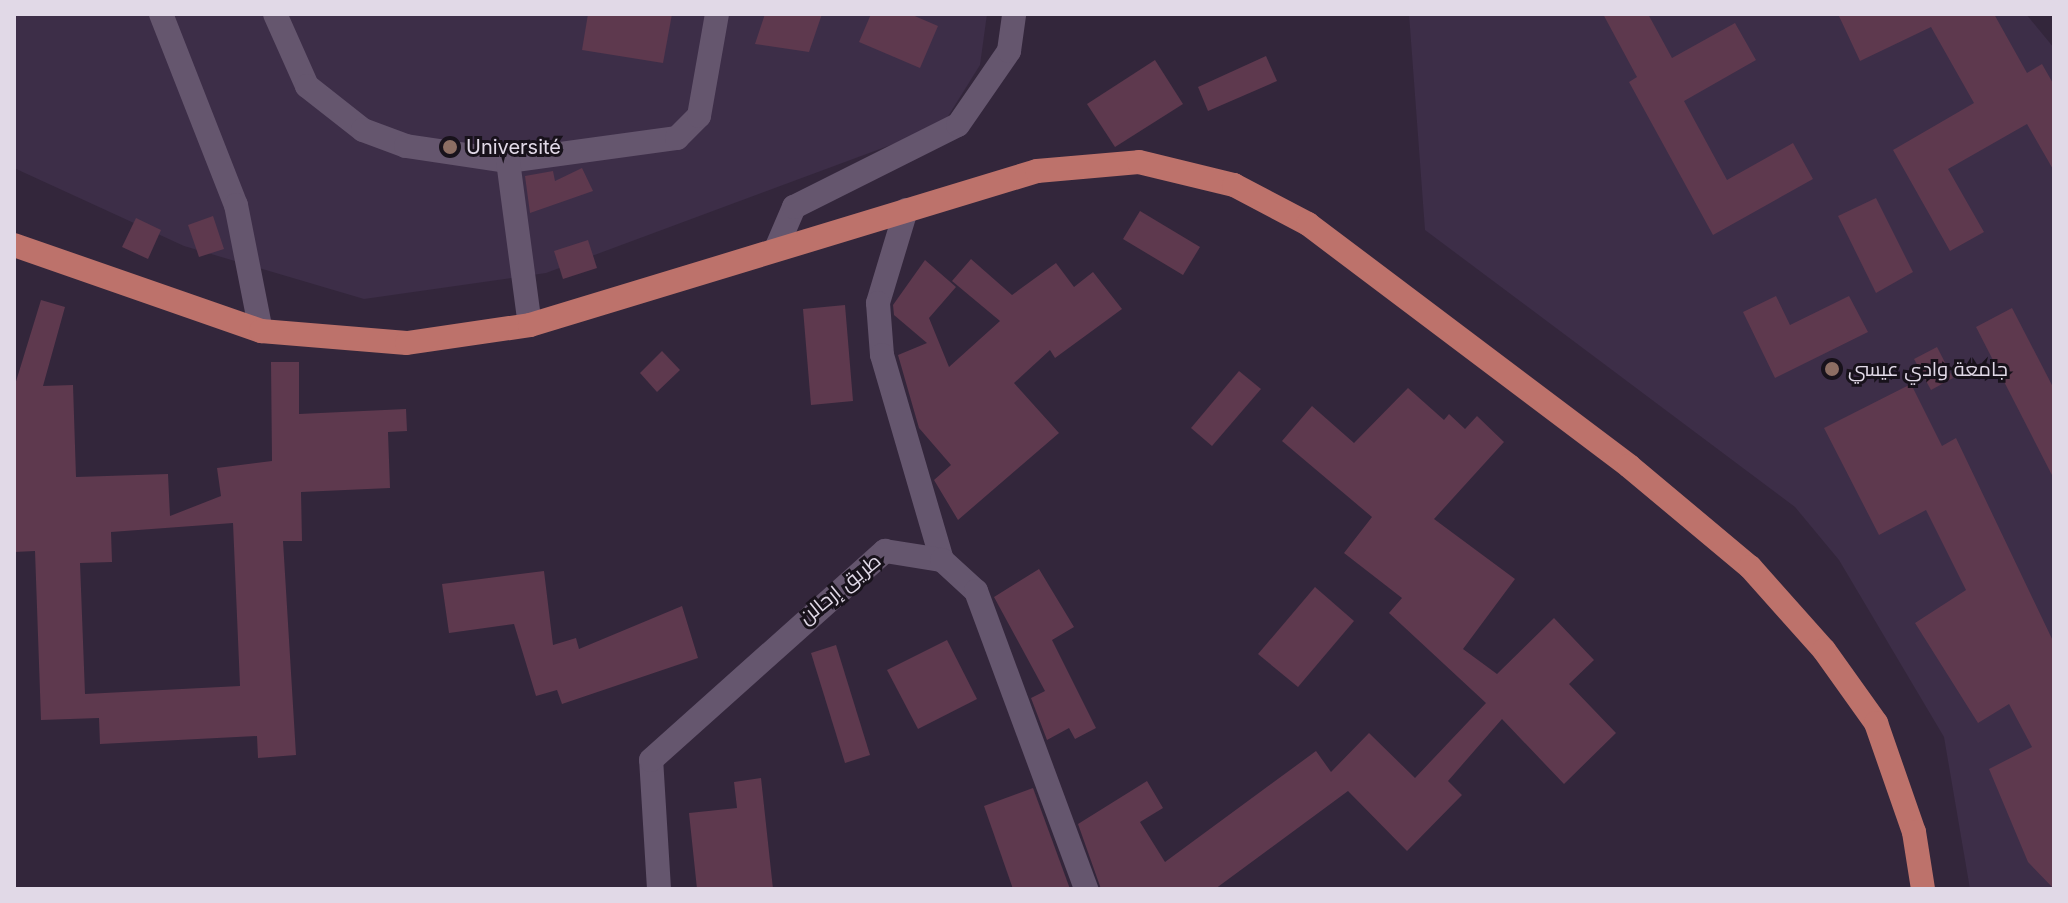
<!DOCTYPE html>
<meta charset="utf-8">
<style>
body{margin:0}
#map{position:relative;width:2068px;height:903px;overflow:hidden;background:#33263b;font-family:Inter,Cairo,sans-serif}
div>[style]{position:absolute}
.built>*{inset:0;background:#3d2e48}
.building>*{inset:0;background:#5e394e}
.minor>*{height:24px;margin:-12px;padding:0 12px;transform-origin:12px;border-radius:12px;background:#65566e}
.major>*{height:24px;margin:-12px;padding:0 12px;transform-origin:12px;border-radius:12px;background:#bd726b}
.dots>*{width:22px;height:22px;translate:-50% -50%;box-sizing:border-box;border:4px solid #18121b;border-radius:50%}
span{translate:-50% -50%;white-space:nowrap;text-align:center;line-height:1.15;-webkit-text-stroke:6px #18121b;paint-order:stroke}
.poi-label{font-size:20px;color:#e1d9e7}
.left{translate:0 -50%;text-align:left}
.street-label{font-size:20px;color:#e1d9e7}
.frame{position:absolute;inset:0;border:16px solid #e1d9e7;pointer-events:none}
</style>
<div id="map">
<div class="built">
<div style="clip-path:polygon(14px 14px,987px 14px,980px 65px,942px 126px,546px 273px,364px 299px,184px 246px,14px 168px)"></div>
<div style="clip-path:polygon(1409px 14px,2026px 14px,2054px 48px,2054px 889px,1970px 889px,1944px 737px,1839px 560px,1795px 507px,1425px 230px)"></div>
</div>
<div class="building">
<div style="clip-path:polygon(588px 14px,672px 14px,663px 63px,582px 50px)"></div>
<div style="clip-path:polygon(765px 14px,822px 14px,809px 52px,755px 44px)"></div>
<div style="clip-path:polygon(871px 14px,910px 14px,938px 26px,920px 68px,859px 42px)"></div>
<div style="clip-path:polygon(1603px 14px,1648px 14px,1672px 58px,1735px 23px,1756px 60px,1684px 101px,1727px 180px,1793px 143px,1813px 179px,1713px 235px,1629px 82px,1637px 77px)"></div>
<div style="clip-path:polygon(1838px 14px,1994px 14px,2027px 73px,2042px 64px,2054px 85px,2054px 171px,2027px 124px,1948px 169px,1984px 232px,1950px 251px,1893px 150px,1974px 103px,1931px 27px,1860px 61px)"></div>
<div style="clip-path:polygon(1266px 56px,1277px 81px,1208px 111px,1198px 87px)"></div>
<div style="clip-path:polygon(1155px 60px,1183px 104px,1115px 147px,1087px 104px)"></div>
<div style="clip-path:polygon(582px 168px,593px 191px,530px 213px,525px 176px,553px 171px,555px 181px)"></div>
<div style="clip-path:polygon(1876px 198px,1913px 272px,1876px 293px,1838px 216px)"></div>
<div style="clip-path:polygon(1140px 211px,1200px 247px,1183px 275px,1123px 239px)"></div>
<div style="clip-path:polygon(213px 216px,224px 249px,199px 257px,188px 225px)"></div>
<div style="clip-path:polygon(136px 218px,161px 230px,148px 259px,122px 247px)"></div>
<div style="clip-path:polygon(588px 240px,597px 268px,563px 279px,554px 251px)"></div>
<div style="clip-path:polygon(971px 259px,1012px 295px,1056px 263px,1074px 287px,1093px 272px,1122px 309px,1055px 358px,1050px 350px,1014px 383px,1059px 433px,958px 520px,934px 480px,951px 465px,919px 428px,898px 355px,927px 343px,894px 315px,893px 305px,925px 260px,956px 287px,929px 318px,949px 367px,1000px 321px,952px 281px)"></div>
<div style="clip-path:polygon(1776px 296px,1790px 325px,1849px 296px,1868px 332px,1775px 378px,1743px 312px)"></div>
<div style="clip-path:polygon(evenodd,41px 300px,65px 307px,43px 386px,73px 385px,76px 477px,168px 474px,170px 516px,221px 496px,217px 468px,272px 461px,271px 362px,299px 362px,299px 414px,406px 409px,407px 431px,388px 432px,390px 488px,301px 492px,302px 541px,283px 541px,296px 755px,258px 758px,257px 736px,100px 744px,99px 718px,41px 720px,35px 551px,14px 552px,14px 388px,41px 300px,233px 523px,240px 686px,85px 694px,80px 563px,112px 562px,111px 532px,233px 523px)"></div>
<div style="clip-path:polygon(845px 305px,853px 401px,811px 405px,803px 309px)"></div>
<div style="clip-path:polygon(2012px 308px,2054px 389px,2054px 479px,1976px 327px)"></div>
<div style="clip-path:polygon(1937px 347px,1953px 378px,1931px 390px,1914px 359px)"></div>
<div style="clip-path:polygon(662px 351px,680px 370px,657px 392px,640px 373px)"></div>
<div style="clip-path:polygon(1239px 371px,1261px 389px,1212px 446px,1191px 428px)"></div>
<div style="clip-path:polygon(1911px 384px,1942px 446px,1956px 438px,2054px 643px,2054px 889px,2028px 862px,1989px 769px,2032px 747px,2009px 704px,1978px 723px,1915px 623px,1966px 590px,1926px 510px,1879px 535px,1824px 428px)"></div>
<div style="clip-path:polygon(1408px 388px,1444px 420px,1449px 414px,1465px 429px,1477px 416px,1504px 442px,1434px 519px,1515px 579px,1463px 649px,1497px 674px,1554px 618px,1594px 660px,1569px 684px,1616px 733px,1564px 784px,1502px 719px,1448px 781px,1462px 795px,1407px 851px,1348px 791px,1215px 889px,1101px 889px,1078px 824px,1147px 781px,1163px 808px,1140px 822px,1165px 862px,1316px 751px,1331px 772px,1369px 733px,1415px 778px,1486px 703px,1389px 613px,1402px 598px,1344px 553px,1372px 517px,1282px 441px,1312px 406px,1354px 443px)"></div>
<div style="clip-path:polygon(1039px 569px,1074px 627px,1052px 640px,1096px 728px,1075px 739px,1069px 728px,1047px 740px,1031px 698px,1045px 691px,994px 597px)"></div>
<div style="clip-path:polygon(544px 571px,553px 645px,576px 638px,579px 649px,682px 606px,698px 658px,562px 704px,557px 690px,536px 696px,514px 624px,449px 633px,442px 584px)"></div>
<div style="clip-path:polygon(1315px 587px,1354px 621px,1298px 687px,1258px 654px)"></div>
<div style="clip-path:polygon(947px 640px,977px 699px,918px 729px,887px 670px)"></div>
<div style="clip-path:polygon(836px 645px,870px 755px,845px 763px,811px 653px)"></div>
<div style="clip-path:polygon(761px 778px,773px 889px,697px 889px,689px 813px,737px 808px,734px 782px)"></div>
<div style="clip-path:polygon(1033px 788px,1070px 889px,1013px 889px,984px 806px)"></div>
</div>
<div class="minor">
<div style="left:161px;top:14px;width:205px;rotate:68.6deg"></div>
<div style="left:236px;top:205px;width:128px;rotate:78.8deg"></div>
<div style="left:275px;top:14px;width:79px;rotate:66deg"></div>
<div style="left:307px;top:86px;width:71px;rotate:38.2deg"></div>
<div style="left:363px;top:130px;width:46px;rotate:20.4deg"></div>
<div style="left:406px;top:146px;width:103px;rotate:8.4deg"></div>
<div style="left:508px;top:161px;width:171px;rotate:-7.8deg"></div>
<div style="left:677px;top:138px;width:31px;rotate:-45deg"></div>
<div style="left:699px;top:116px;width:104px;rotate:-80deg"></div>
<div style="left:508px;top:161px;width:165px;rotate:82.4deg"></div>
<div style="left:906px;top:210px;width:97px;rotate:106.8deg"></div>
<div style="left:878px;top:303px;width:52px;rotate:85.6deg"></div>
<div style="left:882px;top:355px;width:214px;rotate:73.7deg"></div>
<div style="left:776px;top:249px;width:46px;rotate:-66.8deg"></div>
<div style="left:794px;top:207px;width:183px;rotate:-26.6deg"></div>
<div style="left:958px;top:125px;width:90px;rotate:-55.4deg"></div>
<div style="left:1009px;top:51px;width:37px;rotate:-82deg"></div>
<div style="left:659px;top:889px;width:129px;rotate:-93.5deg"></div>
<div style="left:651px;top:760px;width:314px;rotate:-41.8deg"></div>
<div style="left:885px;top:551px;width:58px;rotate:9deg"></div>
<div style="left:942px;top:560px;width:46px;rotate:42.4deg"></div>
<div style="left:976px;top:591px;width:318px;rotate:69.7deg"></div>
</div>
<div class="major">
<div style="left:14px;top:245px;width:262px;rotate:19.2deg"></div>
<div style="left:261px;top:331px;width:146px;rotate:4.7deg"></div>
<div style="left:407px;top:343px;width:124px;rotate:-8.3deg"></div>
<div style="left:530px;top:325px;width:530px;rotate:-16.9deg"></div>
<div style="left:1037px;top:171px;width:102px;rotate:-5deg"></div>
<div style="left:1139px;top:162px;width:98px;rotate:13.6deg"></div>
<div style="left:1234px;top:185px;width:84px;rotate:27.8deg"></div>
<div style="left:1308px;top:224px;width:402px;rotate:37deg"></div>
<div style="left:1629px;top:466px;width:158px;rotate:39.9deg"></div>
<div style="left:1750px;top:567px;width:111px;rotate:48.3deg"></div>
<div style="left:1824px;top:650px;width:90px;rotate:54.5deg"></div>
<div style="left:1876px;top:723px;width:115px;rotate:70.8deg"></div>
<div style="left:1914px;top:832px;width:58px;rotate:81deg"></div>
</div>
<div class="dots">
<div style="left:450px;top:147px;background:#8d6e63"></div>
<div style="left:1832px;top:369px;background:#8d6e63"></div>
</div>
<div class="poi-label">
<span class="left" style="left:466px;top:147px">Université</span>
<span class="left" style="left:1848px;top:369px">جامعة وادي عيسي</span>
</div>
<div class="street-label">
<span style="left:840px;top:589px;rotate:-39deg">طريق إرحالن</span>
</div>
<div class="frame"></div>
</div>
